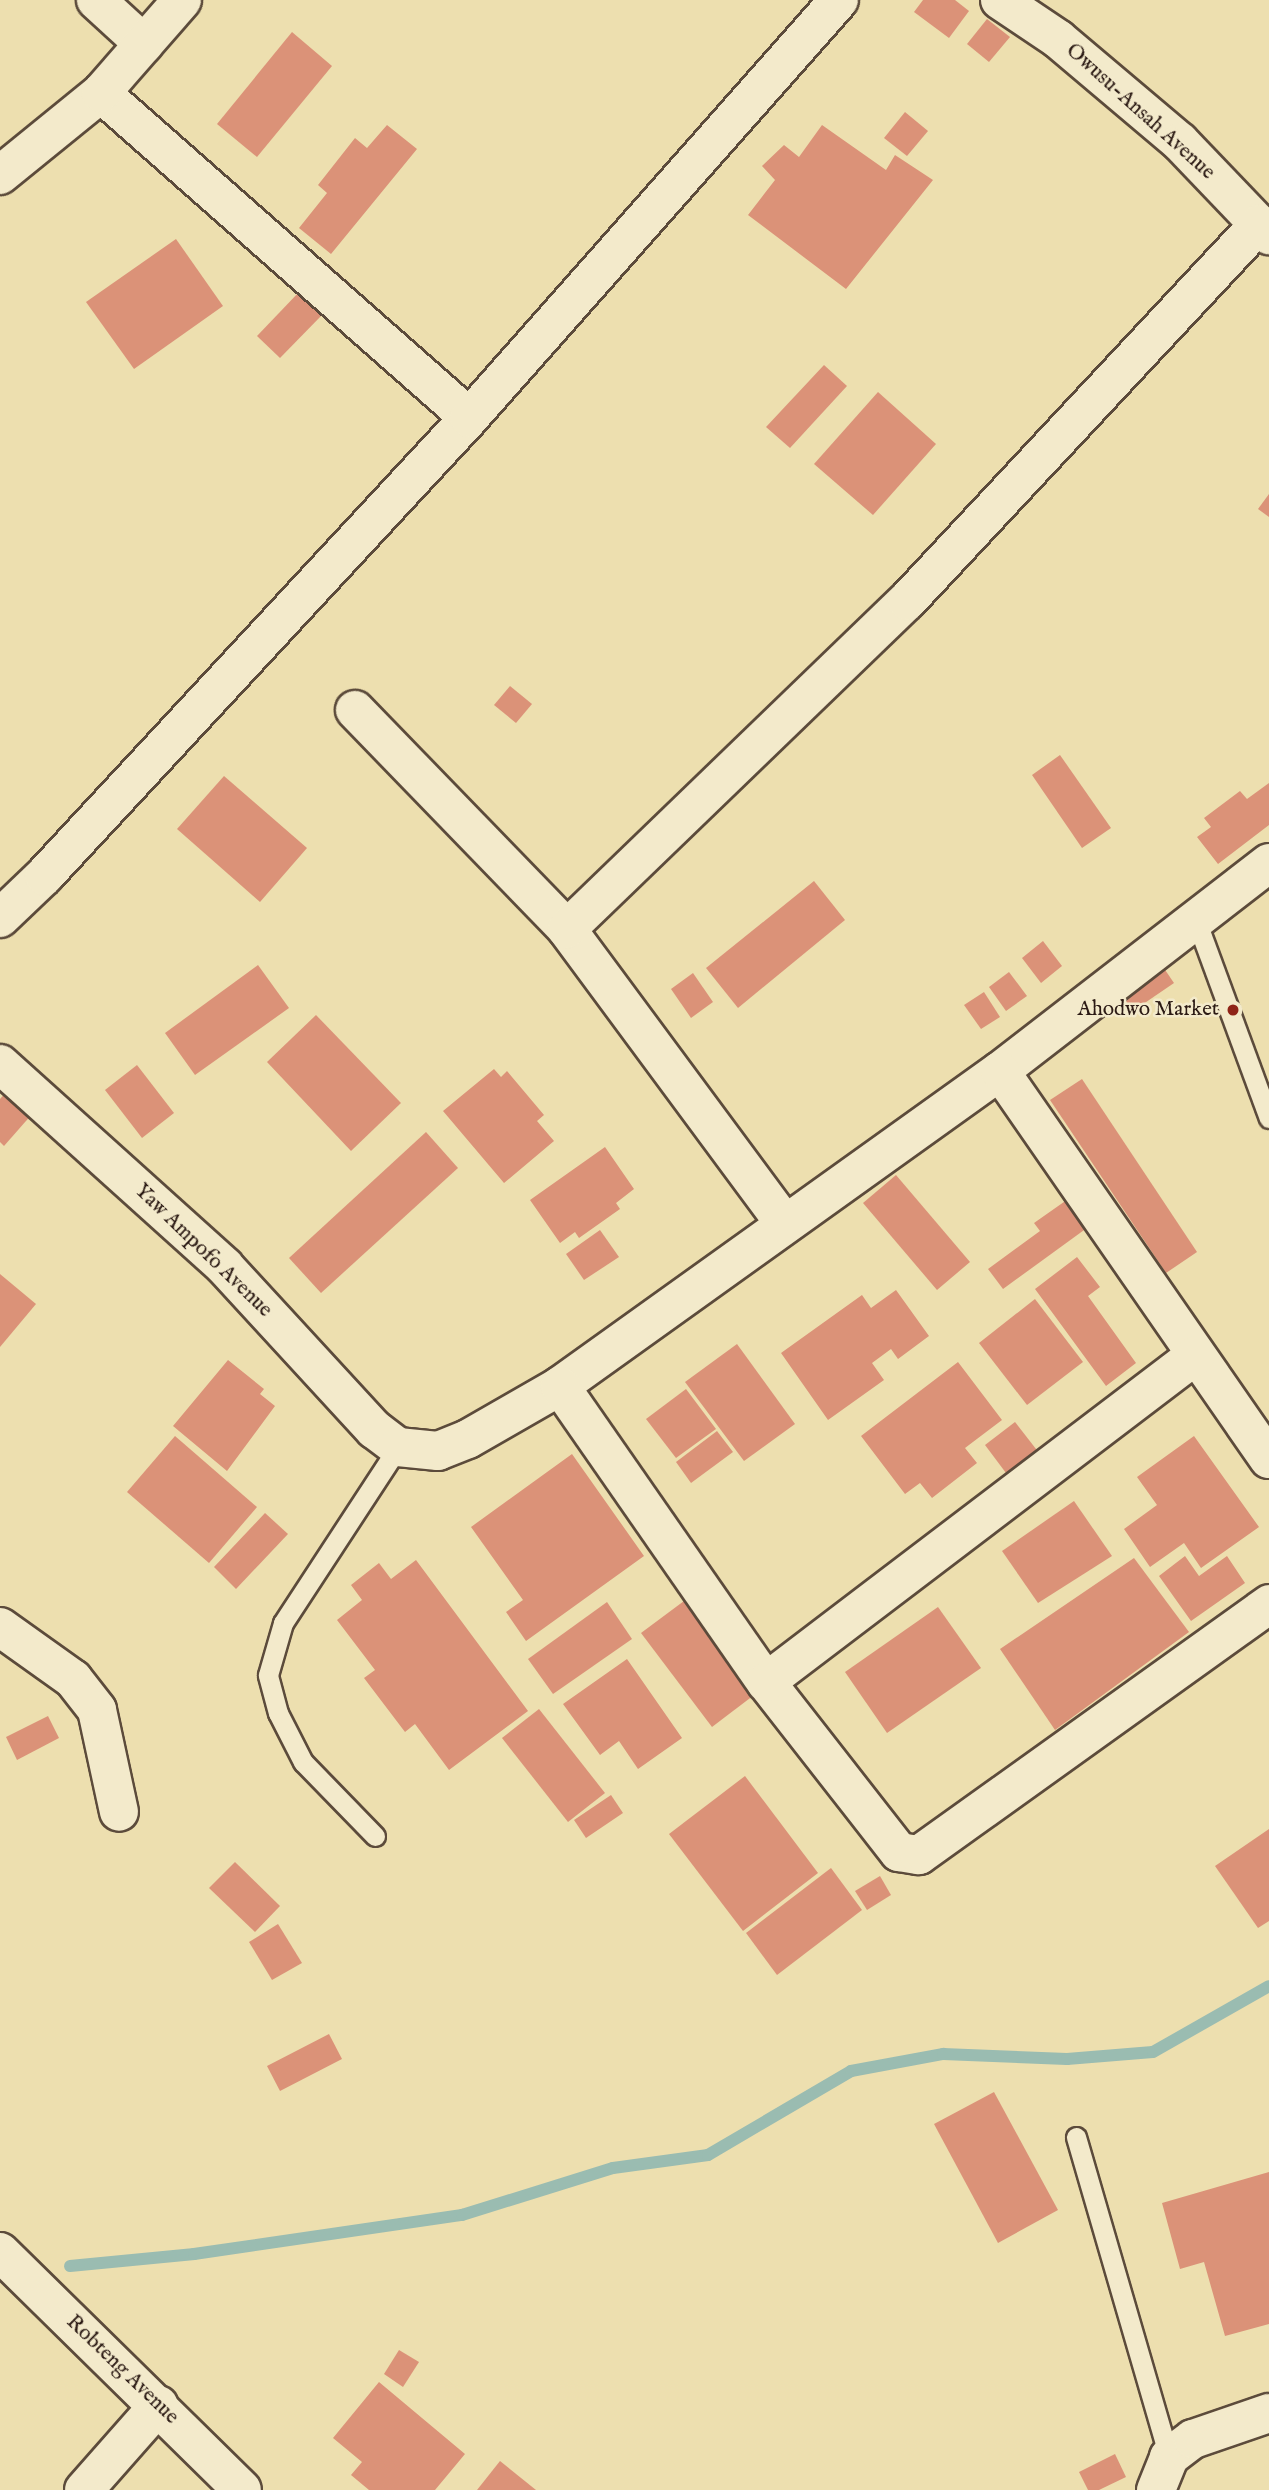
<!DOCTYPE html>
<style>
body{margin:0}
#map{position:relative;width:1269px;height:2490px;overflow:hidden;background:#eddfaf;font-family:"IM FELL English",serif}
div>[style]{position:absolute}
.stream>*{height:12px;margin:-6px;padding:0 6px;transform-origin:6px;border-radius:6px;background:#9abcb1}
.building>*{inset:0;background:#db9278}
.roads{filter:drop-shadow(2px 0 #5c4b3b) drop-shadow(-2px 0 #5c4b3b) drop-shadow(0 2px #5c4b3b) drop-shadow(0 -2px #5c4b3b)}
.service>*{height:19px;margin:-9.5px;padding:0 9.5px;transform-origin:9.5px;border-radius:9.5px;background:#f3eacb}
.minor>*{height:38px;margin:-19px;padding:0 19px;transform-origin:19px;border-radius:19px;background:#f3eacb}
.secondary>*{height:38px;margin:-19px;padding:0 19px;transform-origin:19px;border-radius:19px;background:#f3eacb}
.dots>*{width:19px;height:19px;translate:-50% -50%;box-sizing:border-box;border:4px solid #f3eacb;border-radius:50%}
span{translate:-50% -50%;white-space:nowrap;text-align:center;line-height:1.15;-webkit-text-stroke:5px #f3eacb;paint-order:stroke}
.street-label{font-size:21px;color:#2b1a14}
.poi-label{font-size:21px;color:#2b1a14}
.right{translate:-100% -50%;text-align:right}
</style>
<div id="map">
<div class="stream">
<div style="left:70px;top:2266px;width:125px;rotate:-5.5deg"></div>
<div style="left:194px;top:2254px;width:271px;rotate:-8.3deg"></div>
<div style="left:462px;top:2215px;width:158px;rotate:-17.3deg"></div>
<div style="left:613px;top:2168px;width:96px;rotate:-7.8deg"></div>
<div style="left:708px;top:2155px;width:166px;rotate:-30.4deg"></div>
<div style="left:851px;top:2071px;width:94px;rotate:-10.5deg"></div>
<div style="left:943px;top:2054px;width:124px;rotate:2.3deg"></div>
<div style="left:1067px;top:2059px;width:86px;rotate:-4.7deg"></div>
<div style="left:1153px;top:2052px;width:133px;rotate:-29.6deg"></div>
</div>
<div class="building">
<div style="clip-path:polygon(923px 0,955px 0,969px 11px,949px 38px,914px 12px)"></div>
<div style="clip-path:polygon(987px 19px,1010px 37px,989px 62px,967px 44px)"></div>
<div style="clip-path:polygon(292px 32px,332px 66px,257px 157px,217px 124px)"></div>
<div style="clip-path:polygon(905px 112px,928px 131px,907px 156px,884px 138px)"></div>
<div style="clip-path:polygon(387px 125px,417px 149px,331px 254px,299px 228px,327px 193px,318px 185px,355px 138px,367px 148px)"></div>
<div style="clip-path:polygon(822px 125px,886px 170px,895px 155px,933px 180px,846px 289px,748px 215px,775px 180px,762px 166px,784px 145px,799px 157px)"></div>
<div style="clip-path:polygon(176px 239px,223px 306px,134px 369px,86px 302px)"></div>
<div style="clip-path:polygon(300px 291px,323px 314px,280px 358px,257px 336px)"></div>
<div style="clip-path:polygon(824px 365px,847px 386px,790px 448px,766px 427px)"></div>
<div style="clip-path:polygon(878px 392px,936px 444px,873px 515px,814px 464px)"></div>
<div style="clip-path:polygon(1269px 494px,1269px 517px,1258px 509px)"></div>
<div style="clip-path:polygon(510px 686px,532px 704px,516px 723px,494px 705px)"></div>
<div style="clip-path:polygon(1060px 755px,1111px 828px,1082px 848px,1032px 775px)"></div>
<div style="clip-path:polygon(224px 776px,307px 848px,260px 902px,177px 829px)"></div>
<div style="clip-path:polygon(1269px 783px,1269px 825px,1218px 864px,1197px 837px,1211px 827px,1204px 818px,1240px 791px,1247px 799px)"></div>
<div style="clip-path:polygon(814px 881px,845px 920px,738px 1008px,706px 968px)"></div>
<div style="clip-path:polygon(1043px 941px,1062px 966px,1041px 983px,1022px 958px)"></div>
<div style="clip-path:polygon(1159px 961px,1174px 983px,1133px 1011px,1118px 990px)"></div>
<div style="clip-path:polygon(258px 965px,289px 1008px,195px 1075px,165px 1033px)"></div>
<div style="clip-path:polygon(1009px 972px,1027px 996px,1006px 1011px,989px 987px)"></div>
<div style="clip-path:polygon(693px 973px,713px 1002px,691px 1018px,671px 989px)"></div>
<div style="clip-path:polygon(984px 992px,1000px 1017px,981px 1029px,964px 1005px)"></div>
<div style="clip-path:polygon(316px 1015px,401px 1103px,351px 1151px,267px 1062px)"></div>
<div style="clip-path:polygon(137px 1065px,174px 1113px,142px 1138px,105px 1090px)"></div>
<div style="clip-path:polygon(494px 1069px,501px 1077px,507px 1071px,544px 1115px,537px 1121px,554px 1141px,504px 1183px,443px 1111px)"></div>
<div style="clip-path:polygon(1082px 1079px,1197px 1252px,1166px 1273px,1050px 1100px)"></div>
<div style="clip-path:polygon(8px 1090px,33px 1113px,4px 1146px,0 1142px,0 1099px)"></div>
<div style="clip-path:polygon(426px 1132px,458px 1168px,321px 1293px,289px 1258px)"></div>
<div style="clip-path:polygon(605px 1147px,634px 1189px,616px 1203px,620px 1209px,579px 1238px,575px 1232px,560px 1243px,530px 1200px)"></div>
<div style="clip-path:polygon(896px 1175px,970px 1262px,937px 1290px,863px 1203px)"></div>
<div style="clip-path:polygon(1071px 1197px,1091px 1225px,1003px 1289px,988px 1269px,1040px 1231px,1034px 1223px)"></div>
<div style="clip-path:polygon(600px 1230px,619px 1257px,584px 1280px,566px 1254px)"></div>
<div style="clip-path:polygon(1077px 1257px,1100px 1287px,1088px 1296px,1136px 1363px,1106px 1386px,1035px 1289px)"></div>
<div style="clip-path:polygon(0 1274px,36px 1304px,0 1347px)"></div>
<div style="clip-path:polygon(896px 1290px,929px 1336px,898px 1359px,891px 1349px,872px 1363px,884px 1380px,828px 1420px,781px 1353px,862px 1295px,871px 1308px)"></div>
<div style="clip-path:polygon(1035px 1299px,1083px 1362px,1027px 1405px,979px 1343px)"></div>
<div style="clip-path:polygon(737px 1344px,795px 1424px,744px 1461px,685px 1382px)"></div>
<div style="clip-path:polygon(228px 1360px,264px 1389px,260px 1394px,275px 1406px,227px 1471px,173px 1426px)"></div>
<div style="clip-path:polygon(958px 1362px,1002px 1420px,965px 1448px,977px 1463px,932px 1498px,920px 1483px,905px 1494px,861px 1436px)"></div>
<div style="clip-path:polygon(686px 1389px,716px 1429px,676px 1458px,646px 1419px)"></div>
<div style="clip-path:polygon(1015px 1422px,1043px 1458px,1012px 1481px,985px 1445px)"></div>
<div style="clip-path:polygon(717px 1431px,733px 1452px,691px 1483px,676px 1462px)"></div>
<div style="clip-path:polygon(175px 1436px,257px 1507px,209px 1563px,127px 1492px)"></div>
<div style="clip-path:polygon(1194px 1436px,1259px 1527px,1201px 1568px,1184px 1543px,1150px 1567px,1124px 1529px,1157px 1505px,1137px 1477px)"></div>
<div style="clip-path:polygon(572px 1454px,644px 1556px,526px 1641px,506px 1612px,523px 1600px,471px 1527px)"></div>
<div style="clip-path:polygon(1074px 1501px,1112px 1556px,1038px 1603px,1002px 1551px)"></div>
<div style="clip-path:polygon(265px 1513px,288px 1534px,236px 1589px,214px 1567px)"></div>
<div style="clip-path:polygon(1185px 1556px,1199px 1576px,1227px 1556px,1245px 1583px,1191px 1621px,1159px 1576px)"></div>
<div style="clip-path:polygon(1134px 1558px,1189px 1632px,1055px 1730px,1000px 1649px)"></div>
<div style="clip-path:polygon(416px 1560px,528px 1711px,449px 1770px,415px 1724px,405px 1732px,364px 1678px,375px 1670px,337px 1620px,362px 1600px,351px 1585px,379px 1563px,391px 1579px)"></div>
<div style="clip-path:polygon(688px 1598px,758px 1692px,712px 1727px,641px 1633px)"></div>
<div style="clip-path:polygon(607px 1602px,632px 1639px,553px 1694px,528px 1659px)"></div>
<div style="clip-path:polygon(938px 1607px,981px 1668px,887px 1733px,845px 1672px)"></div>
<div style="clip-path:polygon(627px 1659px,682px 1738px,638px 1769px,619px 1741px,600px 1755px,563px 1704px)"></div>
<div style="clip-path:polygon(539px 1709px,605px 1793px,568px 1822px,502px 1738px)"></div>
<div style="clip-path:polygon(48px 1716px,59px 1738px,17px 1760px,6px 1737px)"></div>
<div style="clip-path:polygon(745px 1776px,818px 1873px,743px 1931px,669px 1834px)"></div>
<div style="clip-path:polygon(611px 1795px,623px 1813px,586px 1838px,574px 1820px)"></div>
<div style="clip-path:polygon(1269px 1829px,1269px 1921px,1258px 1928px,1215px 1866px)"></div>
<div style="clip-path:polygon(235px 1862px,280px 1906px,255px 1932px,209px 1888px)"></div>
<div style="clip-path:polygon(831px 1868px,862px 1910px,777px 1975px,746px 1933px)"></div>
<div style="clip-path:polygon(880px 1876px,891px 1895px,867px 1910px,855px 1891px)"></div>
<div style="clip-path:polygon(278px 1924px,302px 1963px,272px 1980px,249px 1942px)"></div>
<div style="clip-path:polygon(329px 2034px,342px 2059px,280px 2091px,267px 2066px)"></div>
<div style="clip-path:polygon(994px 2092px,1058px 2210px,998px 2243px,934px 2124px)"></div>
<div style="clip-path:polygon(1269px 2172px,1269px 2324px,1225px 2336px,1204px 2262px,1180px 2269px,1162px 2203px)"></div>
<div style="clip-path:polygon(399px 2350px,419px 2362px,403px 2387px,384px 2374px)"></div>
<div style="clip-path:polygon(379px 2382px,465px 2454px,435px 2490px,369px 2490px,351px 2475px,362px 2462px,333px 2438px)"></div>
<div style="clip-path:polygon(1115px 2454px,1126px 2477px,1099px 2490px,1088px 2490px,1079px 2472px)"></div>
<div style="clip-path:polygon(500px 2461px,536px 2490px,477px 2490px)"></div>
</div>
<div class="roads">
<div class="service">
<div style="left:1196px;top:920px;width:211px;rotate:69.8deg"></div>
<div style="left:375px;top:1836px;width:103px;rotate:-134.2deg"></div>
<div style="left:303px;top:1762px;width:55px;rotate:-117deg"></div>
<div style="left:278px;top:1713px;width:39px;rotate:-105deg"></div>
<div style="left:268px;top:1675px;width:54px;rotate:-73.9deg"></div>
<div style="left:283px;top:1623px;width:210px;rotate:-56.8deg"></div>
<div style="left:1076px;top:2137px;width:333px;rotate:73.8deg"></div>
</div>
<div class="minor">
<div style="left:96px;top:0;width:65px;rotate:42.5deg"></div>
<div style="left:1000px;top:0;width:70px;rotate:33.9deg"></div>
<div style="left:1058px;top:39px;width:160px;rotate:40.2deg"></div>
<div style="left:1180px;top:142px;width:129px;rotate:46.3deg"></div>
<div style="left:101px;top:93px;width:491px;rotate:41.4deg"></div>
<div style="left:355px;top:710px;width:305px;rotate:45.9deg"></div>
<div style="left:0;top:918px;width:61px;rotate:-43.7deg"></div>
<div style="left:44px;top:876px;width:625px;rotate:-47.14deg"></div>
<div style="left:469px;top:418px;width:558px;rotate:-48.49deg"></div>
<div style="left:0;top:1064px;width:302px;rotate:42deg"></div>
<div style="left:224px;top:1266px;width:222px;rotate:47.4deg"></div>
<div style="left:374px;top:1429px;width:30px;rotate:37deg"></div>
<div style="left:398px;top:1447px;width:40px;rotate:5.7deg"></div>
<div style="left:438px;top:1451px;width:32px;rotate:-22deg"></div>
<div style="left:468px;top:1439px;width:106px;rotate:-29.9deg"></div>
<div style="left:560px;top:1386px;width:541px;rotate:-35.6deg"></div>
<div style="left:1000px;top:1071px;width:340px;rotate:-37.7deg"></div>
<div style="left:1000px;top:1071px;width:472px;rotate:55.3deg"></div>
<div style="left:785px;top:1224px;width:367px;rotate:-126.5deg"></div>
<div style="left:567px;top:929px;width:472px;rotate:-44deg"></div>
<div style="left:907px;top:601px;width:516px;rotate:-46.96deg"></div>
<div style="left:560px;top:1386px;width:361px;rotate:55.2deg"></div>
<div style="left:766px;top:1682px;width:216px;rotate:52deg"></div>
<div style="left:899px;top:1852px;width:20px;rotate:9deg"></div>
<div style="left:919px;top:1855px;width:431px;rotate:-35.6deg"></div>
<div style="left:0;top:1627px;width:90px;rotate:35.5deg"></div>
<div style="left:73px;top:1679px;width:39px;rotate:52deg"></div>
<div style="left:97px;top:1710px;width:104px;rotate:77.8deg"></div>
<div style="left:766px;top:1682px;width:540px;rotate:-37.25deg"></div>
<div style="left:0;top:2252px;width:339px;rotate:44.5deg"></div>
<div style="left:84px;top:2490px;width:113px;rotate:-48.6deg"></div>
<div style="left:1156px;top:2490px;width:35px;rotate:-68deg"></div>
<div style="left:1169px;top:2457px;width:30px;rotate:-37deg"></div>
<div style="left:1193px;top:2439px;width:80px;rotate:-18.9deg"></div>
</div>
<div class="secondary">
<div style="left:0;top:175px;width:130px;rotate:-39.1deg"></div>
<div style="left:101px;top:93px;width:123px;rotate:-48.9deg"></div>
</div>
</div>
<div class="dots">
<div style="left:1233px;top:1010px;background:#8f2418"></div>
</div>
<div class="street-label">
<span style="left:1140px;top:112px;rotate:42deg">Owusu-Ansah Avenue</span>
<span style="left:203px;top:1251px;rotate:44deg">Yaw Ampofo Avenue</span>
<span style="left:122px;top:2370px;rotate:44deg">Robteng Avenue</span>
</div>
<div class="poi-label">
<span class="right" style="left:1219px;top:1010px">Ahodwo Market</span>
</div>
</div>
